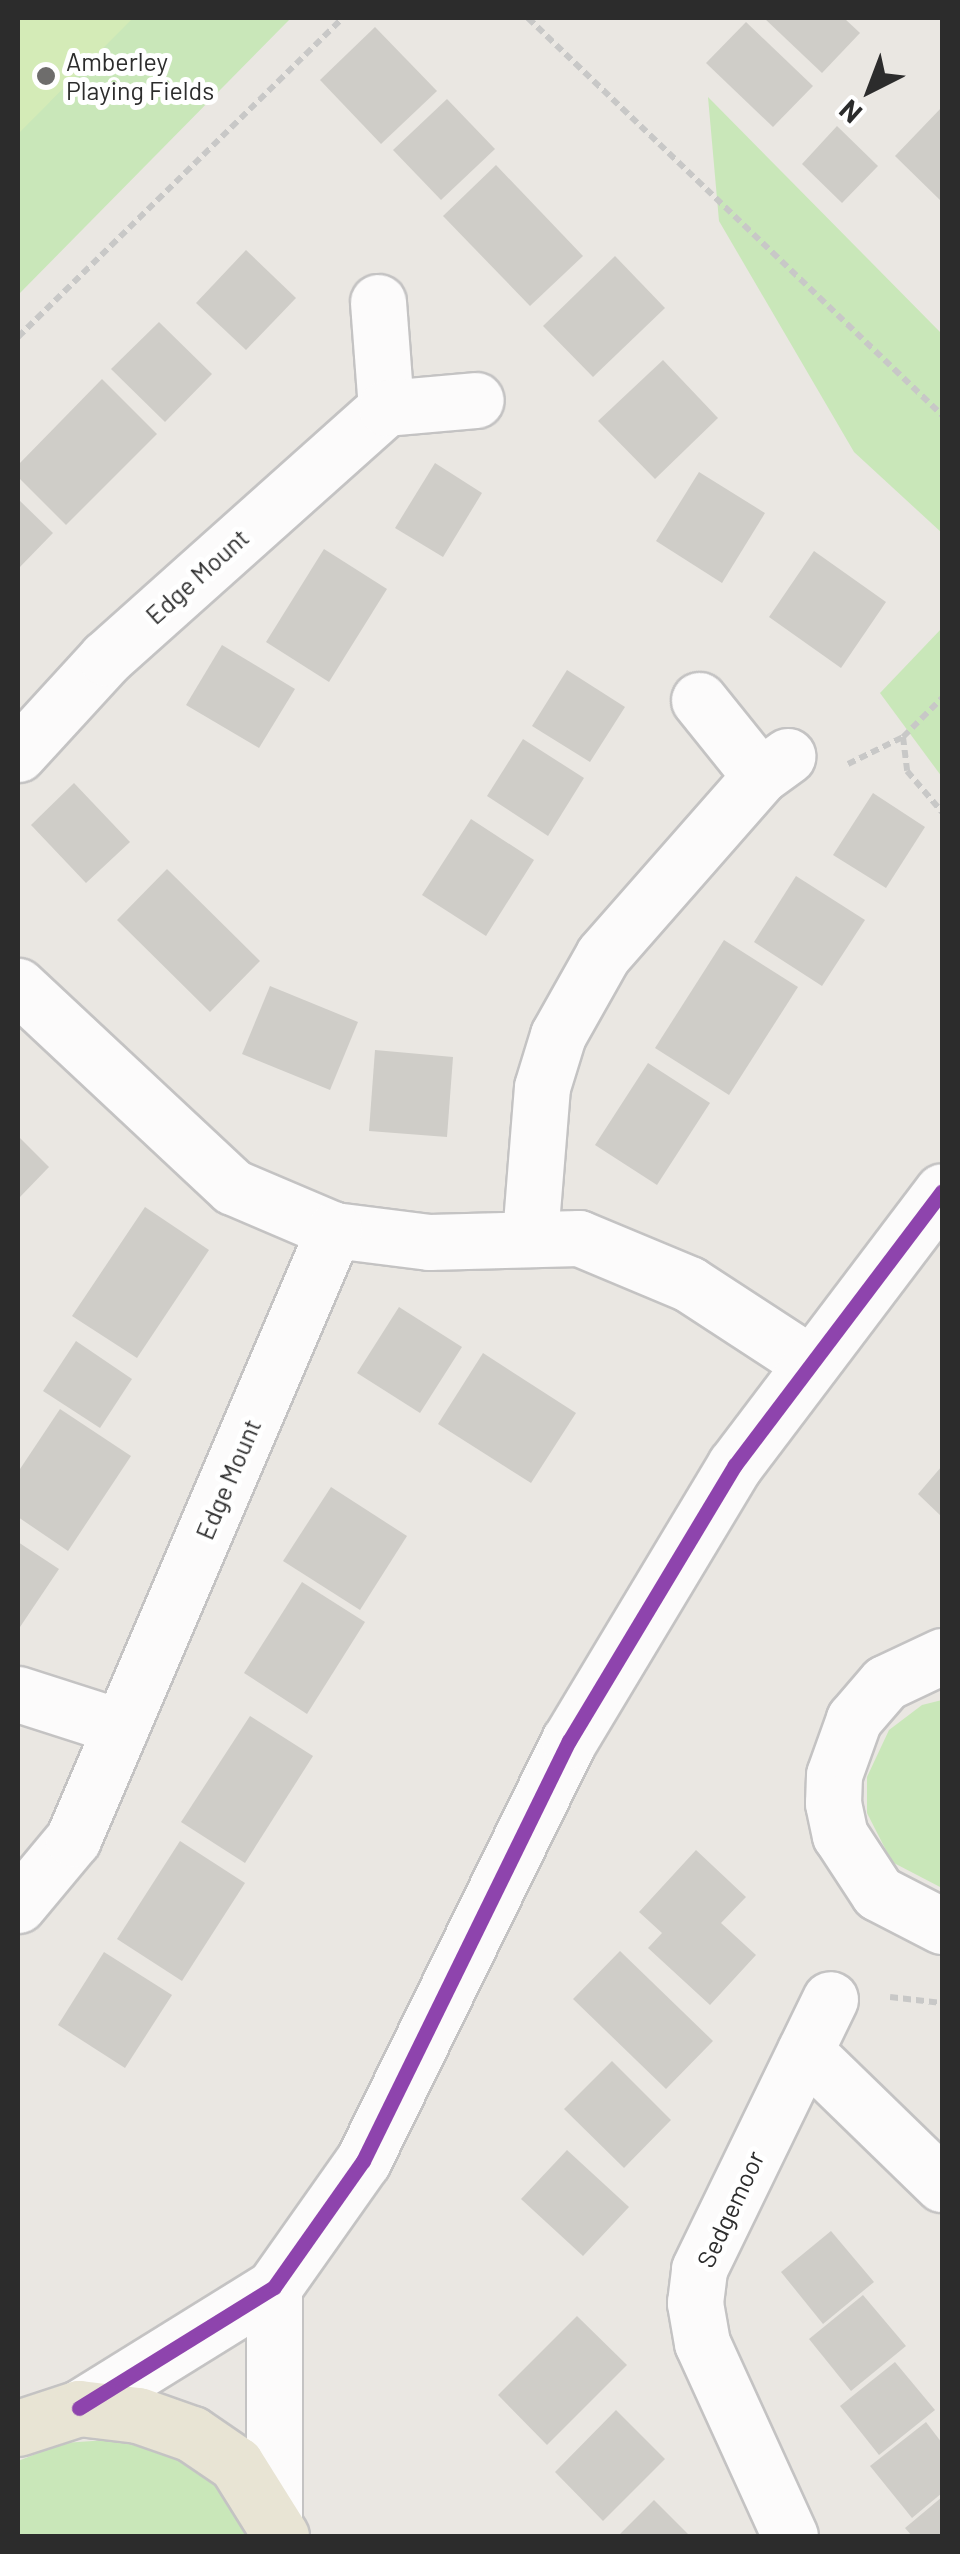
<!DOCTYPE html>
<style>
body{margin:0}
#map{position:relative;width:960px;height:2554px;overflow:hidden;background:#eae7e2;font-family:Barlow,sans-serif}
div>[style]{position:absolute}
.green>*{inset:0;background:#c9e7b9}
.pitch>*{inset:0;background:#d4ebb7}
.building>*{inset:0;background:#cfcdc8}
.path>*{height:6px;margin-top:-3px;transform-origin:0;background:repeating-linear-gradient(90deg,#c8c8c7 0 8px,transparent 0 13px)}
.roads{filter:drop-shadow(2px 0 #c4c3c3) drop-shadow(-2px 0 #c4c3c3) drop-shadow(0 2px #c4c3c3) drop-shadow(0 -2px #c4c3c3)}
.minor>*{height:55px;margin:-27.5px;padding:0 27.5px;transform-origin:27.5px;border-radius:27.5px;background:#fcfbfb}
.major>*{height:55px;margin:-27.5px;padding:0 27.5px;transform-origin:27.5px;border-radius:27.5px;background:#e8e4d4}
.bus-1>*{height:15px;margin:-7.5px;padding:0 7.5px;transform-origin:7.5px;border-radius:7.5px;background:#8e44ad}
.dots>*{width:28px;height:28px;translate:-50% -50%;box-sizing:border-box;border:5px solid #fff;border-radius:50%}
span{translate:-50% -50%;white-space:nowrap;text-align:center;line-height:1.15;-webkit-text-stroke:10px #fff;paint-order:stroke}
.poi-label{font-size:25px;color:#2c2c2c}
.left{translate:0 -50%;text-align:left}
.street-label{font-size:25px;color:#2c2c2c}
.frame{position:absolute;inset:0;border:20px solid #2c2c2c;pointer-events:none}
.north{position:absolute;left:820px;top:40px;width:100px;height:100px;-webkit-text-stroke:8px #fff;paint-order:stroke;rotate:222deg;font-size:28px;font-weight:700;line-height:40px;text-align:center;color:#2c2c2c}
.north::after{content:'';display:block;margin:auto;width:35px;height:45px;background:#2c2c2c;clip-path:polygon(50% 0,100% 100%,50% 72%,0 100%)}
</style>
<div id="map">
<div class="green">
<div style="clip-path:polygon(18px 18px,291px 18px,18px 295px)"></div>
<div style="clip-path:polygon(708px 97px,942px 334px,942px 533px,854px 452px,719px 221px)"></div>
<div style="clip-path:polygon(942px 628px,942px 777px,880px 693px)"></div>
<div style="clip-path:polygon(942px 1700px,942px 1888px,892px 1862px,867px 1813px,867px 1777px,889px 1730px,922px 1705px)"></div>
<div style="clip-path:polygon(107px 2440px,151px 2445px,191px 2464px,226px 2491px,255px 2536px,18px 2536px,18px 2461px,64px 2443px)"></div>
</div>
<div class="pitch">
<div style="clip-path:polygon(18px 18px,133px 18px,18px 134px)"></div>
</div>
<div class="building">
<div style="clip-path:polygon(764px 18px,844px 18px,860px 33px,822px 73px)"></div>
<div style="clip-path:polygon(746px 22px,813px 86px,773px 127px,706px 63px)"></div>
<div style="clip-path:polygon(375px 27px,437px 91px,381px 144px,320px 80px)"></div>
<div style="clip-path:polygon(447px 99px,495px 149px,441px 200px,393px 150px)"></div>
<div style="clip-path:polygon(942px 107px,942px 202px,895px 156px)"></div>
<div style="clip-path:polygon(837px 126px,878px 166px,842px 203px,802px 164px)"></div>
<div style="clip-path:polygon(496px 165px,583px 256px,530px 306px,443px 216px)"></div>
<div style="clip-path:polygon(246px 250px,296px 298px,246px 350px,196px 303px)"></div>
<div style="clip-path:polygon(615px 256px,665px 308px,593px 377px,543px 326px)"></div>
<div style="clip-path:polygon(159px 322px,212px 374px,165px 422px,111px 369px)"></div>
<div style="clip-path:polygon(663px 360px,718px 418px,655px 479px,598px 421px)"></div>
<div style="clip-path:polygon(102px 379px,157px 434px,66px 525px,18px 477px,18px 465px)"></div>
<div style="clip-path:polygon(435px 463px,482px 493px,443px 557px,395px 528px)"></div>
<div style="clip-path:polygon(699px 472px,765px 513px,722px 583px,656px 541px)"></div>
<div style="clip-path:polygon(18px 499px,53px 533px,18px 569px)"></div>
<div style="clip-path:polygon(324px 549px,387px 589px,329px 682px,266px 642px)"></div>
<div style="clip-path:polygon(814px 551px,886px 602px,841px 668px,769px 617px)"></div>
<div style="clip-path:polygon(222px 645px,295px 689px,259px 748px,186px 705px)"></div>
<div style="clip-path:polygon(567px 670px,625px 707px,590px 762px,532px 726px)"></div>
<div style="clip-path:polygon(523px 739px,584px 778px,548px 836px,487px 796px)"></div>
<div style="clip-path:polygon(74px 783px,130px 842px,86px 883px,31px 825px)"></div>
<div style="clip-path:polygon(873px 793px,925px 827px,886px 888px,833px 855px)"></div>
<div style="clip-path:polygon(471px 819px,534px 860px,486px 936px,422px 895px)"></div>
<div style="clip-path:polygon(167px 869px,260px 961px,210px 1012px,117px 920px)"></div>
<div style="clip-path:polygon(796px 876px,865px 920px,822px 986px,754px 942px)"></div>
<div style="clip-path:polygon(724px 940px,798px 987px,729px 1095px,655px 1048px)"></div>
<div style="clip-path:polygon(270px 986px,358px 1022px,330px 1090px,242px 1054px)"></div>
<div style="clip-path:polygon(375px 1050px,453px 1057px,447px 1137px,369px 1131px)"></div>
<div style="clip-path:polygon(648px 1063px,710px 1103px,657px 1185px,595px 1145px)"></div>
<div style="clip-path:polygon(18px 1136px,49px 1167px,18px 1199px)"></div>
<div style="clip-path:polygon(145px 1207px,209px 1250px,137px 1358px,72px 1316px)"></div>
<div style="clip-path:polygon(399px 1307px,462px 1347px,420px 1413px,357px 1373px)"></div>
<div style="clip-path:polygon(76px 1341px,132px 1379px,100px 1428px,43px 1391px)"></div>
<div style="clip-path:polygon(483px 1353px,576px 1413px,531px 1483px,438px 1424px)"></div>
<div style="clip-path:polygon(60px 1409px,131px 1456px,68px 1551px,18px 1517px,18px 1472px)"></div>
<div style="clip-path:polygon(942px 1466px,942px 1517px,918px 1494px)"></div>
<div style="clip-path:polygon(331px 1487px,407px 1536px,360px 1610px,283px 1561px)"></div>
<div style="clip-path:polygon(18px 1542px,59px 1569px,18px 1630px)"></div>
<div style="clip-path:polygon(302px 1582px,365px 1622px,307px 1714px,244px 1673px)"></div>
<div style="clip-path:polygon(250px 1716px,313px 1756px,245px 1863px,181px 1822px)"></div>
<div style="clip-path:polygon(180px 1841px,245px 1883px,182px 1981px,117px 1939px)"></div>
<div style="clip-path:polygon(696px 1850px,746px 1897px,721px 1923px,756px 1955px,710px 2005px,648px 1948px,662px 1933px,639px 1912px)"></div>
<div style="clip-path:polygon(620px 1951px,713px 2041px,666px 2089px,573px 1999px)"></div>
<div style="clip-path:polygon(104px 1952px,172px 1995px,125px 2068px,58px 2025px)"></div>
<div style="clip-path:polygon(612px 2061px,671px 2120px,624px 2168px,564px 2109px)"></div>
<div style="clip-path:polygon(567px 2150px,629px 2207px,583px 2256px,521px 2199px)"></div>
<div style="clip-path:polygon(831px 2231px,874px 2282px,823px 2324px,781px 2272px)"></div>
<div style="clip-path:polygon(863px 2295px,906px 2346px,851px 2391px,809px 2339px)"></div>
<div style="clip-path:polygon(577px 2316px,627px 2365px,547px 2445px,498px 2395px)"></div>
<div style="clip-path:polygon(895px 2362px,935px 2410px,879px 2455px,840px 2406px)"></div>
<div style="clip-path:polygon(616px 2410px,665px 2459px,603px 2521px,555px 2472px)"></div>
<div style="clip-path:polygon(926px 2422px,942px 2443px,942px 2493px,912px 2518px,870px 2466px)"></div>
<div style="clip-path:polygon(942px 2497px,942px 2536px,912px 2536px,905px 2528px)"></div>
<div style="clip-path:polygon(654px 2500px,690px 2536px,618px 2536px)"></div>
</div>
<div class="path">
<div style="left:528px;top:18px;width:574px;rotate:43.8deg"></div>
<div style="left:18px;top:337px;width:455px;rotate:-44.5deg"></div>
<div style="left:903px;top:737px;width:34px;rotate:83deg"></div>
<div style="left:907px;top:771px;width:54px;rotate:49.5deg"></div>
<div style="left:848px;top:764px;width:61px;rotate:-26.1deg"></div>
<div style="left:903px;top:737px;width:55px;rotate:-45deg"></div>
<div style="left:890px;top:1997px;width:52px;rotate:6.6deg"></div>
</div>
<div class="roads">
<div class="minor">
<div style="left:378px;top:302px;width:106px;rotate:85.7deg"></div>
<div style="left:699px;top:700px;width:97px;rotate:51.2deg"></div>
<div style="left:18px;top:754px;width:130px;rotate:-47.5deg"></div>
<div style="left:106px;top:658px;width:375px;rotate:-41.8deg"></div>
<div style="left:386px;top:408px;width:90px;rotate:-5.1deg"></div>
<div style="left:18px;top:986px;width:294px;rotate:43.1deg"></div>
<div style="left:233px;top:1187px;width:110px;rotate:23.1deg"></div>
<div style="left:334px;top:1230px;width:96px;rotate:7.2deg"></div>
<div style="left:429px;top:1242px;width:150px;rotate:-1.5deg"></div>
<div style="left:579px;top:1238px;width:119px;rotate:22.7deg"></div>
<div style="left:689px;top:1284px;width:145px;rotate:33.1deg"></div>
<div style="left:530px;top:1236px;width:149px;rotate:-85.4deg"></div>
<div style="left:542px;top:1087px;width:54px;rotate:-72.9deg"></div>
<div style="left:558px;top:1035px;width:92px;rotate:-60.6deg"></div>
<div style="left:603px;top:955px;width:238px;rotate:-48.7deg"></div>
<div style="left:760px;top:776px;width:34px;rotate:-36deg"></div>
<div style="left:942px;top:1656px;width:63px;rotate:154.7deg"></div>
<div style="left:885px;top:1683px;width:48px;rotate:130.7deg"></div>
<div style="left:854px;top:1719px;width:59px;rotate:109.7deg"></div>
<div style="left:834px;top:1775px;width:28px;rotate:92deg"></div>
<div style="left:833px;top:1803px;width:33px;rotate:78deg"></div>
<div style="left:840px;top:1835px;width:69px;rotate:56.8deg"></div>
<div style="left:878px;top:1893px;width:72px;rotate:27.3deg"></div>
<div style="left:18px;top:1694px;width:108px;rotate:17.8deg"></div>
<div style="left:18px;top:1905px;width:86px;rotate:-50.2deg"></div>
<div style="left:73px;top:1839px;width:663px;rotate:-66.8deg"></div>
<div style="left:805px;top:2051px;width:191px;rotate:44.2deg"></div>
<div style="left:79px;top:2408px;width:229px;rotate:-31.8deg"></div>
<div style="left:274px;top:2287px;width:154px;rotate:-54.8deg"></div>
<div style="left:363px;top:2161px;width:468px;rotate:-63.9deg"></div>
<div style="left:569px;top:1741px;width:322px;rotate:-59deg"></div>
<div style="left:735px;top:1465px;width:343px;rotate:-52.9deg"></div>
<div style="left:274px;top:2518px;width:231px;rotate:-90deg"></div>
<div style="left:790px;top:2536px;width:212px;rotate:-114.5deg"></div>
<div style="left:702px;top:2343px;width:41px;rotate:-99.9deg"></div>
<div style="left:695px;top:2303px;width:34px;rotate:-83deg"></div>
<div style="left:699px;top:2269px;width:300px;rotate:-64.1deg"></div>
</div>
<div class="major">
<div style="left:18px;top:2428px;width:64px;rotate:-18.2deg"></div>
<div style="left:79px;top:2408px;width:59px;rotate:6.8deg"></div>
<div style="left:138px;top:2415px;width:57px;rotate:19.4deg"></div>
<div style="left:192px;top:2434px;width:53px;rotate:34.3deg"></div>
<div style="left:236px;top:2464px;width:85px;rotate:58deg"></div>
</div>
</div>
<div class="bus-1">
<div style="left:79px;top:2408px;width:229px;rotate:-31.8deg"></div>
<div style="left:274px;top:2287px;width:154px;rotate:-54.8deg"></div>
<div style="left:363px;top:2161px;width:468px;rotate:-63.9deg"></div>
<div style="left:569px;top:1741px;width:322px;rotate:-59deg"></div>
<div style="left:735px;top:1465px;width:343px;rotate:-52.9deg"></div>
</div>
<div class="dots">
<div style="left:46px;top:76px;background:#6e6d6c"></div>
</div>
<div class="poi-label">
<span class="left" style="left:66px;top:76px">Amberley<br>Playing Fields</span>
</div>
<div class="street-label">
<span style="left:197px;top:576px;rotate:-42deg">Edge Mount</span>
<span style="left:228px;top:1479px;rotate:-67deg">Edge Mount</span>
<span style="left:730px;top:2209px;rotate:-65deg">Sedgemoor</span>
</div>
<div class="frame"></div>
<div class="north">N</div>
</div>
